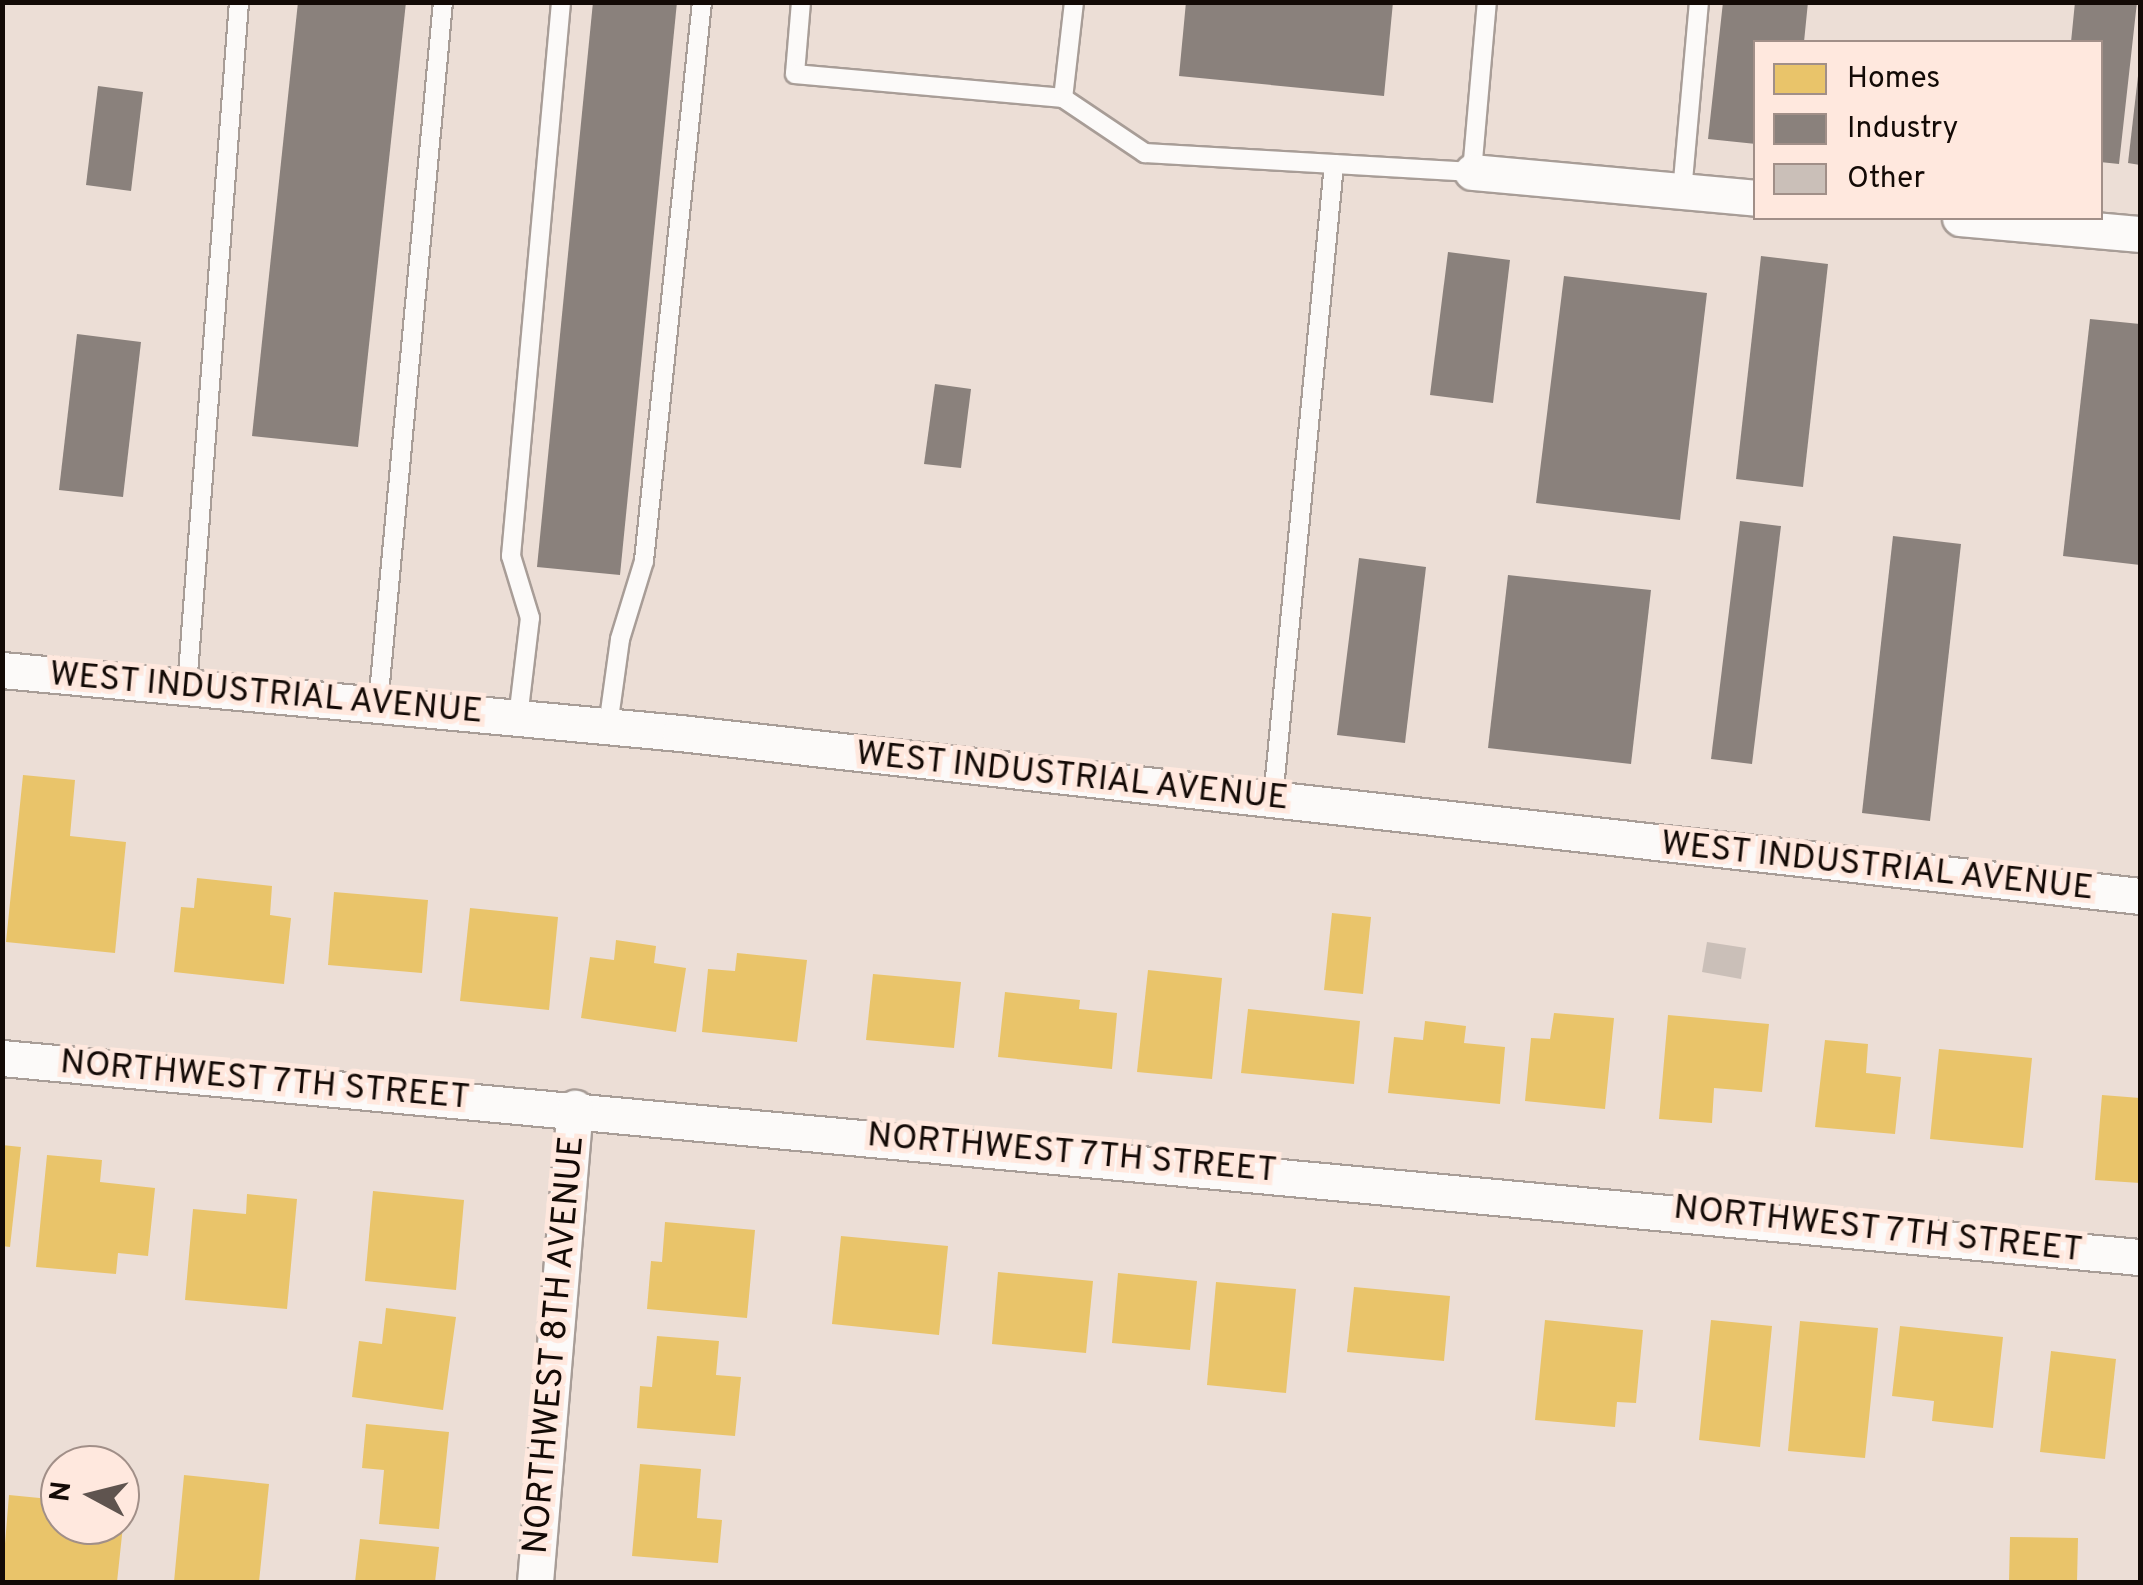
<!DOCTYPE html>
<style>
body{margin:0}
#map{position:relative;width:2143px;height:1585px;overflow:hidden;background:#ecded6;font-family:Overpass,sans-serif}
div>[style]{position:absolute}
.homes>*{inset:0;background:#e9c46a}
.industry>*{inset:0;background:#8a817c}
.building>*{inset:0;background:#cabfb8}
.roads{filter:drop-shadow(2px 0 #a89d97) drop-shadow(-2px 0 #a89d97) drop-shadow(0 2px #a89d97) drop-shadow(0 -2px #a89d97)}
.service>*{height:18px;margin:-9px;padding:0 9px;transform-origin:9px;border-radius:9px;background:#fcfaf9}
.minor>*{height:35px;margin:-17.5px;padding:0 17.5px;transform-origin:17.5px;border-radius:17.5px;background:#fcfaf9}
span{translate:-50% -50%;white-space:nowrap;text-align:center;line-height:1.15;-webkit-text-stroke:10px #ffe8de;paint-order:stroke}
.street-label{font-size:35px;color:#130a06}
.frame{position:absolute;inset:0;border:5px solid #130a06;pointer-events:none}
.legend{position:absolute;left:1753px;top:40px;width:350px;height:180px;box-sizing:border-box;background:#ffe8de;border:2px solid #a18f88;margin:0;padding:12px 18px;list-style:none;font-size:30px;color:#130a06}
.legend li{display:flex;align-items:center;gap:20px;height:50px}
.legend b{width:50px;border:2px solid #a18f88}
.north{position:absolute;left:40px;top:1445px;width:100px;height:100px;box-sizing:border-box;background:#ffe8de;border:2px solid #a18f88;border-radius:50%;rotate:277deg;font-size:28px;font-weight:700;line-height:40px;text-align:center;color:#130a06}
.north::after{content:'';display:block;margin:auto;width:35px;height:45px;background:#5f544f;clip-path:polygon(50% 0,100% 100%,50% 72%,0 100%)}
</style>
<div id="map">
<div class="homes">
<div style="clip-path:polygon(23px 775px,75px 780px,70px 836px,126px 842px,115px 953px,6px 942px)"></div>
<div style="clip-path:polygon(197px 878px,272px 886px,270px 915px,291px 918px,284px 984px,174px 972px,181px 907px,194px 908px)"></div>
<div style="clip-path:polygon(334px 892px,428px 900px,422px 973px,328px 965px)"></div>
<div style="clip-path:polygon(470px 908px,558px 917px,549px 1010px,460px 1001px)"></div>
<div style="clip-path:polygon(1332px 913px,1371px 917px,1363px 994px,1324px 990px)"></div>
<div style="clip-path:polygon(616px 940px,656px 946px,654px 963px,686px 968px,676px 1032px,581px 1018px,590px 957px,614px 960px)"></div>
<div style="clip-path:polygon(737px 953px,807px 960px,797px 1042px,702px 1032px,708px 969px,735px 971px)"></div>
<div style="clip-path:polygon(1148px 970px,1222px 978px,1212px 1079px,1137px 1072px)"></div>
<div style="clip-path:polygon(873px 974px,961px 982px,954px 1048px,866px 1040px)"></div>
<div style="clip-path:polygon(1005px 992px,1080px 1000px,1079px 1009px,1117px 1013px,1112px 1069px,998px 1057px)"></div>
<div style="clip-path:polygon(1248px 1009px,1360px 1021px,1354px 1084px,1241px 1073px)"></div>
<div style="clip-path:polygon(1554px 1013px,1614px 1018px,1605px 1109px,1525px 1101px,1531px 1038px,1550px 1039px)"></div>
<div style="clip-path:polygon(1668px 1015px,1769px 1024px,1762px 1092px,1714px 1088px,1712px 1123px,1659px 1119px)"></div>
<div style="clip-path:polygon(1425px 1021px,1466px 1026px,1464px 1043px,1505px 1047px,1500px 1104px,1388px 1093px,1394px 1037px,1423px 1040px)"></div>
<div style="clip-path:polygon(1825px 1040px,1868px 1044px,1866px 1073px,1901px 1077px,1895px 1134px,1815px 1127px)"></div>
<div style="clip-path:polygon(1939px 1049px,2032px 1058px,2023px 1148px,1930px 1139px)"></div>
<div style="clip-path:polygon(2102px 1095px,2140px 1098px,2140px 1183px,2095px 1180px)"></div>
<div style="clip-path:polygon(2px 1145px,21px 1147px,10px 1247px,2px 1246px)"></div>
<div style="clip-path:polygon(47px 1155px,102px 1160px,100px 1182px,155px 1188px,148px 1256px,118px 1253px,116px 1274px,36px 1267px)"></div>
<div style="clip-path:polygon(373px 1191px,464px 1200px,456px 1290px,365px 1281px)"></div>
<div style="clip-path:polygon(247px 1194px,297px 1199px,287px 1309px,185px 1300px,193px 1209px,246px 1214px)"></div>
<div style="clip-path:polygon(665px 1222px,755px 1230px,747px 1318px,647px 1309px,651px 1261px,662px 1262px)"></div>
<div style="clip-path:polygon(841px 1236px,948px 1246px,939px 1335px,832px 1324px)"></div>
<div style="clip-path:polygon(998px 1272px,1093px 1281px,1086px 1353px,992px 1344px)"></div>
<div style="clip-path:polygon(1118px 1273px,1197px 1281px,1190px 1350px,1112px 1343px)"></div>
<div style="clip-path:polygon(1216px 1282px,1296px 1289px,1286px 1393px,1207px 1385px)"></div>
<div style="clip-path:polygon(1354px 1287px,1450px 1296px,1444px 1361px,1347px 1352px)"></div>
<div style="clip-path:polygon(386px 1308px,456px 1317px,443px 1410px,352px 1397px,359px 1341px,382px 1344px)"></div>
<div style="clip-path:polygon(1545px 1320px,1643px 1330px,1636px 1403px,1617px 1402px,1615px 1427px,1535px 1420px)"></div>
<div style="clip-path:polygon(1711px 1320px,1772px 1326px,1760px 1447px,1699px 1440px)"></div>
<div style="clip-path:polygon(1800px 1321px,1878px 1328px,1865px 1458px,1788px 1451px)"></div>
<div style="clip-path:polygon(1900px 1326px,2003px 1337px,1993px 1428px,1932px 1421px,1934px 1401px,1892px 1396px)"></div>
<div style="clip-path:polygon(657px 1336px,719px 1341px,716px 1375px,741px 1377px,735px 1436px,637px 1428px,640px 1386px,652px 1387px)"></div>
<div style="clip-path:polygon(2051px 1351px,2116px 1359px,2105px 1459px,2040px 1452px)"></div>
<div style="clip-path:polygon(366px 1424px,449px 1432px,439px 1529px,379px 1524px,384px 1470px,362px 1468px)"></div>
<div style="clip-path:polygon(640px 1464px,701px 1469px,697px 1518px,722px 1520px,718px 1563px,632px 1556px)"></div>
<div style="clip-path:polygon(184px 1475px,269px 1484px,259px 1582px,174px 1582px)"></div>
<div style="clip-path:polygon(9px 1495px,60px 1500px,60px 1525px,120px 1525px,125px 1507px,117px 1582px,2px 1580px)"></div>
<div style="clip-path:polygon(2010px 1537px,2078px 1538px,2077px 1582px,2009px 1582px)"></div>
<div style="clip-path:polygon(360px 1539px,439px 1547px,435px 1582px,355px 1582px)"></div>
</div>
<div class="industry">
<div style="clip-path:polygon(298px 2px,406px 2px,358px 447px,252px 436px)"></div>
<div style="clip-path:polygon(593px 2px,677px 2px,620px 575px,537px 567px)"></div>
<div style="clip-path:polygon(1186px 2px,1393px 2px,1384px 96px,1179px 76px)"></div>
<div style="clip-path:polygon(1723px 2px,1808px 2px,1804px 42px,1756px 42px,1756px 144px,1708px 139px)"></div>
<div style="clip-path:polygon(2075px 2px,2137px 2px,2119px 164px,2100px 162px,2100px 42px,2071px 42px)"></div>
<div style="clip-path:polygon(2138px 76px,2140px 76px,2140px 165px,2128px 163px)"></div>
<div style="clip-path:polygon(98px 86px,143px 92px,131px 191px,86px 185px)"></div>
<div style="clip-path:polygon(1448px 252px,1510px 260px,1493px 403px,1430px 395px)"></div>
<div style="clip-path:polygon(1761px 256px,1828px 264px,1803px 487px,1736px 479px)"></div>
<div style="clip-path:polygon(1564px 276px,1707px 293px,1680px 520px,1536px 503px)"></div>
<div style="clip-path:polygon(2090px 319px,2140px 324px,2140px 565px,2063px 556px)"></div>
<div style="clip-path:polygon(77px 334px,141px 342px,123px 497px,59px 490px)"></div>
<div style="clip-path:polygon(935px 384px,971px 389px,961px 468px,924px 464px)"></div>
<div style="clip-path:polygon(1740px 521px,1781px 526px,1752px 764px,1711px 759px)"></div>
<div style="clip-path:polygon(1893px 536px,1961px 544px,1930px 821px,1862px 813px)"></div>
<div style="clip-path:polygon(1359px 558px,1426px 567px,1405px 743px,1337px 735px)"></div>
<div style="clip-path:polygon(1508px 575px,1651px 590px,1631px 764px,1488px 748px)"></div>
</div>
<div class="building">
<div style="clip-path:polygon(1707px 942px,1746px 948px,1741px 979px,1702px 972px)"></div>
</div>
<div class="roads">
<div class="service">
<div style="left:801px;top:2px;width:72px;rotate:94.8deg"></div>
<div style="left:795px;top:74px;width:269px;rotate:5.1deg"></div>
<div style="left:1074px;top:2px;width:97px;rotate:96.5deg"></div>
<div style="left:1063px;top:98px;width:99px;rotate:33.9deg"></div>
<div style="left:1145px;top:153px;width:328px;rotate:3.3deg"></div>
<div style="left:1472px;top:172px;width:171px;rotate:-85deg"></div>
<div style="left:1682px;top:192px;width:191px;rotate:-84.9deg"></div>
<div style="left:187px;top:687px;width:687px;rotate:-85.66deg"></div>
<div style="left:378px;top:705px;width:706px;rotate:-84.72deg"></div>
<div style="left:518px;top:718px;width:101px;rotate:-83.2deg"></div>
<div style="left:530px;top:618px;width:65px;rotate:-107deg"></div>
<div style="left:511px;top:556px;width:556px;rotate:-84.84deg"></div>
<div style="left:608px;top:726px;width:88px;rotate:-82.1deg"></div>
<div style="left:620px;top:639px;width:82px;rotate:-72.9deg"></div>
<div style="left:644px;top:561px;width:562px;rotate:-84.08deg"></div>
<div style="left:1273px;top:799px;width:638px;rotate:-84.51deg"></div>
</div>
<div class="minor">
<div style="left:1472px;top:172px;width:285px;rotate:5.2deg"></div>
<div style="left:1960px;top:218px;width:181px;rotate:5.1deg"></div>
<div style="left:2px;top:670px;width:681px;rotate:5.31deg"></div>
<div style="left:680px;top:733px;width:1469px;rotate:6.37deg"></div>
<div style="left:2px;top:1058px;width:2147px;rotate:5.32deg"></div>
<div style="left:535px;top:1582px;width:476px;rotate:-85.2deg"></div>
</div>
</div>
<div class="street-label">
<span style="left:266px;top:694px;rotate:5deg">WEST INDUSTRIAL AVENUE</span>
<span style="left:1072px;top:777px;rotate:6deg">WEST INDUSTRIAL AVENUE</span>
<span style="left:1877px;top:867px;rotate:6deg">WEST INDUSTRIAL AVENUE</span>
<span style="left:265px;top:1081px;rotate:5deg">NORTHWEST 7TH STREET</span>
<span style="left:1072px;top:1154px;rotate:5deg">NORTHWEST 7TH STREET</span>
<span style="left:1878px;top:1230px;rotate:6deg">NORTHWEST 7TH STREET</span>
<span style="left:555px;top:1345px;rotate:-85deg">NORTHWEST 8TH AVENUE</span>
</div>
<div class="frame"></div>
<ul class="legend">
<li><b style="height:28px;background:#e9c46a"></b>Homes</li>
<li><b style="height:28px;background:#8a817c"></b>Industry</li>
<li><b style="height:28px;background:#cabfb8"></b>Other</li>
</ul>
<div class="north">N</div>
</div>
